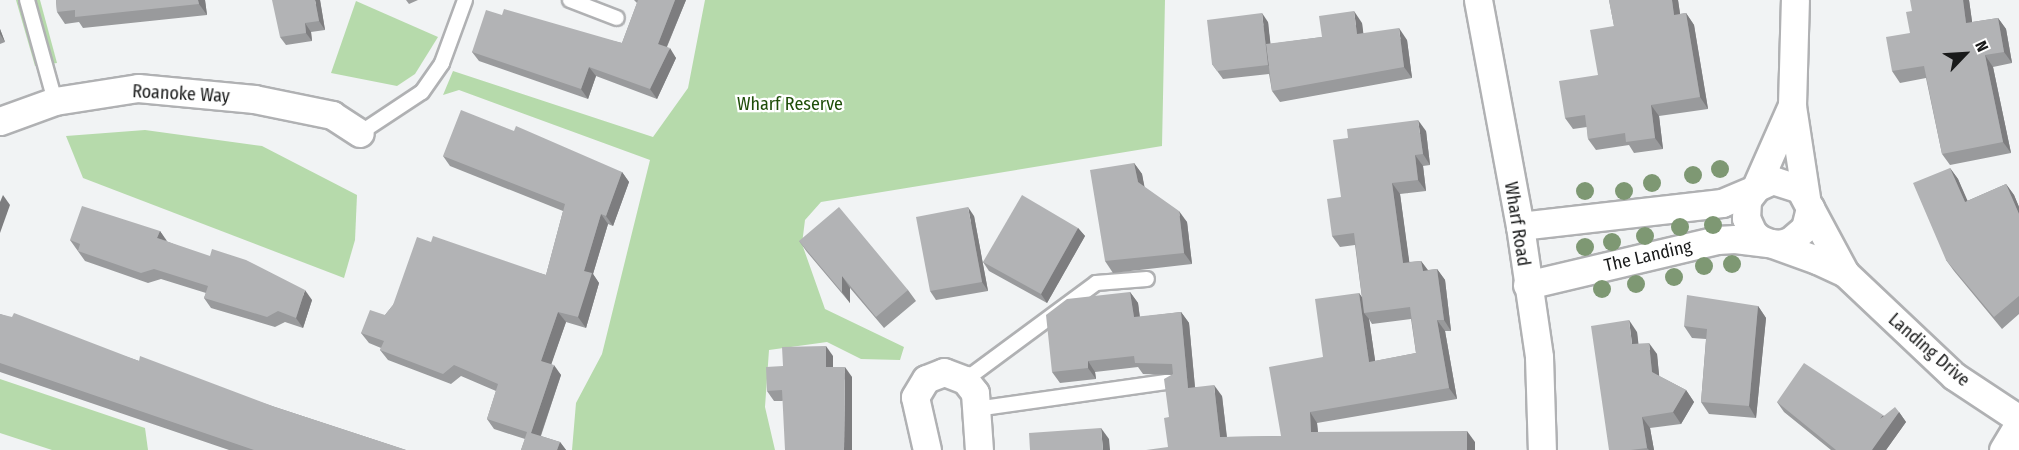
<!DOCTYPE html>
<style>
body{margin:0}
#map{position:relative;width:2019px;height:450px;overflow:hidden;background:#f1f3f4;font-family:"Fira Sans Condensed",sans-serif}
div>[style]{position:absolute}
.green>*{inset:0;background:#b6daab}
.roads{filter:drop-shadow(2px 0 #b0b1b3) drop-shadow(-2px 0 #b0b1b3) drop-shadow(0 2px #b0b1b3) drop-shadow(0 -2px #b0b1b3)}
.lane>*{height:14px;margin:-7px;padding:0 7px;transform-origin:7px;border-radius:7px;background:#fff}
.street>*{height:27px;margin:-13.5px;padding:0 13.5px;transform-origin:13.5px;border-radius:13.5px;background:#fff}
.trees>*{width:18px;height:18px;margin:-9px;border-radius:50%;background:#7e9873}
.wall>*{inset:0;background:#999a9c}
.shaded-wall>*{inset:0;background:#7d7d7f}
.building>*{inset:0;background:#b2b3b5}
span{translate:-50% -50%;white-space:nowrap;text-align:center;line-height:1.15;-webkit-text-stroke:4.5px #fff;paint-order:stroke}
.street-label{font-size:18px;color:#191a1a}
.park-label{font-size:18px;color:#1f4e09}
.north{position:absolute;left:1935px;top:24px;width:60px;height:60px;-webkit-text-stroke:4px #fff;paint-order:stroke;rotate:65deg;font-size:16px;font-weight:700;line-height:24px;text-align:center;color:#191a1a}
.north::after{content:'';display:block;margin:auto;width:21px;height:27px;background:#191a1a;clip-path:polygon(50% 0,100% 100%,50% 72%,0 100%)}
</style>
<div id="map">
<div class="green">
<div style="clip-path:polygon(16px 0,40px 0,57px 63px,35px 66px)"></div>
<div style="clip-path:polygon(705px 0,1165px 0,1162px 146px,821px 202px,805px 220px,802px 244px,825px 309px,904px 347px,900px 360px,861px 359px,827px 342px,769px 350px,765px 407px,775px 450px,572px 450px,576px 403px,602px 354px,650px 160px,459px 90px,443px 95px,453px 71px,653px 137px,688px 88px)"></div>
<div style="clip-path:polygon(356px 1px,438px 37px,415px 74px,397px 86px,331px 73px)"></div>
<div style="clip-path:polygon(145px 130px,262px 146px,357px 195px,355px 240px,344px 278px,83px 178px,66px 136px)"></div>
<div style="clip-path:polygon(0 379px,145px 428px,148px 450px,52px 450px,0 433px)"></div>
</div>
<div class="roads">
<div class="lane">
<div style="left:27px;top:0;width:105px;rotate:74.5deg"></div>
<div style="left:570px;top:0;width:50px;rotate:21deg"></div>
<div style="left:360px;top:133px;width:74px;rotate:-33.5deg"></div>
<div style="left:422px;top:92px;width:35px;rotate:-55deg"></div>
<div style="left:442px;top:63px;width:67px;rotate:-69.9deg"></div>
<div style="left:965px;top:380px;width:163px;rotate:-36.5deg"></div>
<div style="left:1096px;top:283px;width:51px;rotate:-4.5deg"></div>
<div style="left:976px;top:409px;width:199px;rotate:-8.1deg"></div>
</div>
<div class="street">
<div style="left:1478px;top:0;width:230px;rotate:79.5deg"></div>
<div style="left:1520px;top:226px;width:132px;rotate:81.7deg"></div>
<div style="left:1539px;top:357px;width:93px;rotate:88.2deg"></div>
<div style="left:1792px;top:106px;width:93px;rotate:81.3deg"></div>
<div style="left:0;top:121px;width:59px;rotate:-20deg"></div>
<div style="left:55px;top:101px;width:84px;rotate:-8.9deg"></div>
<div style="left:138px;top:88px;width:117px;rotate:5.4deg"></div>
<div style="left:254px;top:99px;width:80px;rotate:11.6deg"></div>
<div style="left:332px;top:115px;width:33px;rotate:33deg"></div>
<div style="left:1810px;top:208px;width:74px;rotate:61.7deg"></div>
<div style="left:1845px;top:273px;width:150px;rotate:43.4deg"></div>
<div style="left:1954px;top:376px;width:78px;rotate:33.5deg"></div>
<div style="left:1520px;top:226px;width:203px;rotate:-6.5deg"></div>
<div style="left:1722px;top:203px;width:36px;rotate:-23deg"></div>
<div style="left:1755px;top:189px;width:92px;rotate:-66.2deg"></div>
<div style="left:1792px;top:105px;width:105px;rotate:-88.4deg"></div>
<div style="left:1527px;top:285px;width:195px;rotate:-13.3deg"></div>
<div style="left:1717px;top:240px;width:18px;rotate:-3deg"></div>
<div style="left:1735px;top:239px;width:35px;rotate:7deg"></div>
<div style="left:1770px;top:243px;width:10px;rotate:6deg"></div>
<div style="left:1780px;top:244px;width:10px;rotate:-17deg"></div>
<div style="left:1790px;top:241px;width:20px;rotate:-41deg"></div>
<div style="left:1805px;top:228px;width:21px;rotate:-76deg"></div>
<div style="left:1810px;top:208px;width:21px;rotate:-118deg"></div>
<div style="left:1800px;top:189px;width:28px;rotate:-162deg"></div>
<div style="left:1773px;top:180px;width:17px;rotate:156deg"></div>
<div style="left:1757px;top:187px;width:16px;rotate:128deg"></div>
<div style="left:1747px;top:200px;width:18px;rotate:93deg"></div>
<div style="left:1746px;top:218px;width:17px;rotate:65deg"></div>
<div style="left:1753px;top:233px;width:9px;rotate:41deg"></div>
<div style="left:1760px;top:239px;width:11px;rotate:22deg"></div>
<div style="left:1770px;top:243px;width:50px;rotate:19.9deg"></div>
<div style="left:1817px;top:260px;width:31px;rotate:25deg"></div>
<div style="left:927px;top:450px;width:54px;rotate:-102.8deg"></div>
<div style="left:915px;top:397px;width:21px;rotate:-59deg"></div>
<div style="left:926px;top:379px;width:19px;rotate:-21deg"></div>
<div style="left:944px;top:372px;width:22px;rotate:21deg"></div>
<div style="left:965px;top:380px;width:16px;rotate:52deg"></div>
<div style="left:975px;top:393px;width:57px;rotate:86deg"></div>
<div style="left:2003px;top:450px;width:31px;rotate:-59deg"></div>
</div>
</div>
<div class="trees">
<div style="left:1720px;top:169px"></div>
<div style="left:1693px;top:175px"></div>
<div style="left:1652px;top:183px"></div>
<div style="left:1585px;top:191px"></div>
<div style="left:1624px;top:191px"></div>
<div style="left:1713px;top:225px"></div>
<div style="left:1680px;top:227px"></div>
<div style="left:1645px;top:236px"></div>
<div style="left:1612px;top:242px"></div>
<div style="left:1585px;top:247px"></div>
<div style="left:1732px;top:264px"></div>
<div style="left:1704px;top:266px"></div>
<div style="left:1674px;top:277px"></div>
<div style="left:1636px;top:284px"></div>
<div style="left:1602px;top:289px"></div>
</div>
<div class="wall">
<div style="clip-path:polygon(56px 0,205px 0,207px 15px,83px 28px,79px 22px,65px 24px,57px 12px)"></div>
<div style="clip-path:polygon(320px 0,325px 30px,311px 32px,312px 41px,286px 45px,280px 37px)"></div>
<div style="clip-path:polygon(406px 0,418px 0,409px 4px)"></div>
<div style="clip-path:polygon(634px 0,686px 0,667px 47px,676px 58px,657px 99px,596px 76px,588px 99px,479px 61px,472px 52px,502px 15px,622px 43px,637px 3px)"></div>
<div style="clip-path:polygon(1609px 0,1678px 0,1680px 14px,1686px 13px,1694px 25px,1708px 109px,1659px 116px,1663px 149px,1634px 153px,1629px 145px,1596px 150px,1588px 139px,1587px 127px,1573px 129px,1565px 118px,1598px 75px,1614px 26px)"></div>
<div style="clip-path:polygon(1969px 0,1972px 22px,1998px 18px,2006px 29px,2012px 63px,1993px 67px,2011px 153px,1950px 165px,1942px 154px,1926px 78px,1900px 83px,1892px 71px,1910px 33px,1912px 11px)"></div>
<div style="clip-path:polygon(1268px 22px,1270px 44px,1322px 37px,1362px 23px,1363px 33px,1407px 40px,1412px 78px,1280px 102px,1272px 91px,1269px 74px,1223px 79px,1212px 64px)"></div>
<div style="clip-path:polygon(0 29px,5px 42px,0 44px)"></div>
<div style="clip-path:polygon(evenodd,1426px 131px,1430px 165px,1423px 166px,1426px 191px,1400px 194px,1409px 262px,1421px 261px,1428px 270px,1437px 269px,1445px 280px,1451px 331px,1445px 331px,1457px 399px,1317px 423px,1318px 432px,1475px 442px,1168px 447px,1169px 417px,1172px 375px,1143px 374px,1138px 367px,1095px 372px,1096px 379px,1060px 383px,1052px 372px,1130px 292px,1138px 303px,1140px 317px,1181px 312px,1189px 323px,1195px 387px,1222px 396px,1227px 437px,1281px 436px,1323px 357px,1359px 293px,1362px 298px,1355px 245px,1340px 247px,1332px 236px,1341px 197px,1426px 131px,1369px 319px,1372px 324px,1411px 319px,1416px 353px,1375px 361px,1369px 319px)"></div>
<div style="clip-path:polygon(443px 156px,622px 172px,629px 182px,613px 226px,608px 224px,593px 274px,599px 283px,586px 328px,566px 322px,551px 364px,561px 375px,541px 436px,560px 442px,566px 450px,521px 450px,525px 439px,494px 429px,487px 419px,496px 391px,461px 376px,451px 384px,388px 360px,380px 350px,381px 348px,369px 343px,361px 333px,385px 315px,393px 305px,431px 242px,546px 275px,563px 211px,450px 166px)"></div>
<div style="clip-path:polygon(1134px 163px,1142px 174px,1144px 187px,1187px 222px,1192px 264px,1113px 273px,1105px 261px)"></div>
<div style="clip-path:polygon(1950px 168px,1958px 179px,1967px 201px,2006px 184px,2014px 195px,2019px 207px,2019px 314px,2002px 329px,1954px 271px,1946px 260px)"></div>
<div style="clip-path:polygon(974px 216px,988px 291px,936px 300px,930px 291px)"></div>
<div style="clip-path:polygon(1078px 228px,1085px 236px,1047px 303px,989px 271px,983px 262px)"></div>
<div style="clip-path:polygon(160px 231px,166px 241px,312px 300px,303px 328px,285px 322px,275px 327px,211px 308px,204px 298px,206px 293px,161px 279px,148px 283px,85px 261px,70px 240px)"></div>
<div style="clip-path:polygon(799px 241px,908px 290px,916px 301px,884px 328px,850px 288px,850px 303px,807px 252px)"></div>
<div style="clip-path:polygon(1758px 306px,1766px 318px,1756px 418px,1709px 414px,1701px 402px,1706px 339px,1692px 338px,1684px 326px)"></div>
<div style="clip-path:polygon(0 314px,275px 407px,406px 450px,229px 450px,0 372px)"></div>
<div style="clip-path:polygon(1637px 332px,1638px 344px,1657px 354px,1659px 376px,1686px 390px,1694px 402px,1681px 424px,1650px 428px,1654px 450px,1609px 450px)"></div>
<div style="clip-path:polygon(833px 356px,833px 367px,852px 377px,782px 401px,774px 401px,767px 391px,783px 366px)"></div>
<div style="clip-path:polygon(1777px 402px,1884px 416px,1899px 412px,1906px 422px,1886px 450px,1831px 450px,1784px 412px)"></div>
</div>
<div class="shaded-wall">
<div style="clip-path:polygon(198px 0,205px 0,207px 15px,199px 4px)"></div>
<div style="clip-path:polygon(315px 0,320px 0,325px 30px,319px 21px)"></div>
<div style="clip-path:polygon(675px 0,686px 0,664px 53px,658px 44px)"></div>
<div style="clip-path:polygon(1672px 0,1678px 0,1682px 27px,1674px 15px)"></div>
<div style="clip-path:polygon(1963px 0,1969px 0,1974px 35px,1966px 23px)"></div>
<div style="clip-path:polygon(1354px 11px,1362px 23px,1365px 46px,1357px 34px)"></div>
<div style="clip-path:polygon(1262px 13px,1268px 22px,1274px 74px,1268px 65px)"></div>
<div style="clip-path:polygon(1686px 13px,1694px 25px,1708px 109px,1700px 97px)"></div>
<div style="clip-path:polygon(1998px 18px,2006px 29px,2012px 63px,2004px 52px)"></div>
<div style="clip-path:polygon(305px 23px,311px 32px,312px 41px,306px 33px)"></div>
<div style="clip-path:polygon(1399px 28px,1407px 40px,1412px 78px,1404px 67px)"></div>
<div style="clip-path:polygon(0 29px,5px 42px,0 34px)"></div>
<div style="clip-path:polygon(670px 48px,676px 58px,657px 99px,650px 89px)"></div>
<div style="clip-path:polygon(1985px 55px,1993px 67px,2011px 153px,2003px 142px)"></div>
<div style="clip-path:polygon(589px 67px,596px 76px,588px 99px,581px 89px)"></div>
<div style="clip-path:polygon(1651px 105px,1659px 116px,1663px 149px,1655px 138px)"></div>
<div style="clip-path:polygon(1418px 120px,1426px 131px,1430px 165px,1423px 154px)"></div>
<div style="clip-path:polygon(1415px 155px,1423px 166px,1426px 191px,1418px 180px)"></div>
<div style="clip-path:polygon(1134px 163px,1142px 174px,1146px 194px,1138px 182px)"></div>
<div style="clip-path:polygon(1950px 168px,1958px 179px,1973px 213px,1965px 202px)"></div>
<div style="clip-path:polygon(622px 172px,629px 182px,613px 226px,606px 216px)"></div>
<div style="clip-path:polygon(1392px 183px,1400px 194px,1411px 274px,1403px 263px)"></div>
<div style="clip-path:polygon(2006px 184px,2014px 195px,2019px 207px,2019px 214px)"></div>
<div style="clip-path:polygon(3px 195px,10px 205px,0 233px,0 202px)"></div>
<div style="clip-path:polygon(968px 207px,974px 216px,988px 291px,982px 282px)"></div>
<div style="clip-path:polygon(1179px 211px,1187px 222px,1192px 264px,1184px 253px)"></div>
<div style="clip-path:polygon(601px 214px,608px 224px,593px 274px,599px 283px,586px 328px,578px 317px,584px 271px)"></div>
<div style="clip-path:polygon(1078px 228px,1085px 236px,1047px 303px,1041px 294px)"></div>
<div style="clip-path:polygon(160px 231px,167px 241px,157px 238px)"></div>
<div style="clip-path:polygon(1421px 261px,1429px 272px,1423px 271px)"></div>
<div style="clip-path:polygon(1437px 269px,1445px 280px,1451px 331px,1444px 320px)"></div>
<div style="clip-path:polygon(842px 276px,850px 288px,850px 303px,842px 292px)"></div>
<div style="clip-path:polygon(305px 290px,312px 300px,303px 328px,296px 318px)"></div>
<div style="clip-path:polygon(1130px 292px,1138px 303px,1141px 328px,1134px 317px)"></div>
<div style="clip-path:polygon(1359px 293px,1367px 304px,1364px 313px,1369px 319px,1377px 373px,1369px 362px)"></div>
<div style="clip-path:polygon(1758px 306px,1766px 318px,1756px 418px,1749px 406px)"></div>
<div style="clip-path:polygon(558px 312px,566px 322px,549px 371px,541px 361px)"></div>
<div style="clip-path:polygon(1181px 312px,1189px 323px,1196px 399px,1188px 388px)"></div>
<div style="clip-path:polygon(1437px 320px,1445px 331px,1457px 399px,1449px 388px)"></div>
<div style="clip-path:polygon(1629px 320px,1637px 332px,1640px 356px,1632px 344px)"></div>
<div style="clip-path:polygon(1649px 343px,1657px 354px,1660px 384px,1652px 372px)"></div>
<div style="clip-path:polygon(826px 346px,833px 356px,833px 378px,826px 367px)"></div>
<div style="clip-path:polygon(1088px 361px,1095px 372px,1096px 379px,1088px 368px)"></div>
<div style="clip-path:polygon(554px 365px,561px 375px,538px 443px,531px 433px)"></div>
<div style="clip-path:polygon(845px 367px,852px 377px,852px 450px,844px 450px)"></div>
<div style="clip-path:polygon(1214px 385px,1222px 396px,1228px 448px,1220px 437px)"></div>
<div style="clip-path:polygon(1686px 390px,1694px 402px,1681px 424px,1673px 412px)"></div>
<div style="clip-path:polygon(1310px 412px,1317px 423px,1319px 443px,1311px 432px)"></div>
<div style="clip-path:polygon(1899px 412px,1906px 422px,1886px 450px,1872px 450px,1880px 419px,1883px 415px,1890px 424px)"></div>
<div style="clip-path:polygon(1642px 417px,1650px 428px,1654px 450px,1649px 450px,1647px 448px)"></div>
<div style="clip-path:polygon(1101px 428px,1109px 439px,1110px 450px,1103px 450px)"></div>
<div style="clip-path:polygon(1467px 431px,1475px 442px,1475px 450px,1467px 450px)"></div>
<div style="clip-path:polygon(560px 442px,566px 450px,557px 450px)"></div>
</div>
<div class="building">
<div style="clip-path:polygon(56px 0,198px 0,199px 4px,75px 17px,75px 10px,57px 12px)"></div>
<div style="clip-path:polygon(272px 0,315px 0,319px 21px,305px 23px,306px 33px,280px 37px)"></div>
<div style="clip-path:polygon(638px 0,675px 0,658px 44px,670px 48px,650px 89px,589px 67px,581px 89px,472px 52px,486px 10px,502px 15px,504px 9px,622px 43px)"></div>
<div style="clip-path:polygon(1609px 0,1672px 0,1674px 15px,1686px 13px,1700px 97px,1651px 105px,1655px 138px,1626px 142px,1625px 133px,1588px 139px,1585px 115px,1565px 118px,1559px 81px,1598px 75px,1590px 30px,1614px 26px)"></div>
<div style="clip-path:polygon(1910px 0,1963px 0,1966px 23px,1998px 18px,2004px 52px,1985px 55px,2003px 142px,1942px 154px,1924px 66px,1892px 71px,1886px 37px,1910px 33px,1906px 12px,1912px 11px)"></div>
<div style="clip-path:polygon(1354px 11px,1357px 34px,1399px 28px,1404px 67px,1272px 91px,1266px 44px,1322px 37px,1319px 16px)"></div>
<div style="clip-path:polygon(1262px 13px,1268px 65px,1217px 71px,1212px 64px,1207px 20px)"></div>
<div style="clip-path:polygon(461px 110px,514px 131px,516px 126px,622px 172px,606px 216px,601px 214px,584px 271px,592px 273px,578px 317px,558px 312px,541px 361px,554px 365px,531px 433px,560px 442px,557px 450px,521px 450px,527px 432px,487px 419px,498px 384px,454px 365px,443px 374px,380px 350px,384px 341px,361px 333px,370px 310px,385px 315px,393px 305px,417px 237px,431px 242px,433px 236px,546px 275px,565px 204px,443px 156px)"></div>
<div style="clip-path:polygon(1418px 120px,1423px 154px,1415px 155px,1418px 180px,1392px 183px,1403px 263px,1421px 261px,1423px 271px,1437px 269px,1444px 320px,1437px 320px,1449px 388px,1310px 412px,1311px 432px,1467px 431px,1467px 450px,1146px 450px,1168px 447px,1164px 418px,1169px 417px,1164px 379px,1173px 374px,1172px 364px,1135px 363px,1134px 356px,1088px 361px,1088px 368px,1052px 372px,1046px 315px,1067px 299px,1130px 292px,1134px 317px,1181px 312px,1188px 388px,1214px 385px,1220px 437px,1281px 436px,1269px 367px,1323px 357px,1315px 299px,1359px 293px,1369px 362px,1416px 353px,1410px 307px,1364px 313px,1354px 233px,1332px 236px,1327px 199px,1341px 197px,1333px 140px,1348px 138px,1347px 129px)"></div>
<div style="clip-path:polygon(1134px 163px,1138px 182px,1179px 211px,1184px 253px,1105px 261px,1090px 170px)"></div>
<div style="clip-path:polygon(1950px 168px,1965px 202px,2006px 184px,2019px 214px,2019px 296px,1994px 317px,1946px 260px,1913px 183px)"></div>
<div style="clip-path:polygon(1022px 195px,1078px 228px,1041px 294px,983px 262px)"></div>
<div style="clip-path:polygon(82px 206px,160px 231px,157px 238px,210px 256px,212px 249px,246px 260px,305px 290px,296px 318px,278px 311px,267px 317px,204px 298px,208px 286px,154px 269px,141px 273px,78px 251px,80px 244px,70px 240px)"></div>
<div style="clip-path:polygon(839px 207px,908px 290px,876px 317px,842px 276px,842px 292px,799px 241px)"></div>
<div style="clip-path:polygon(968px 207px,982px 282px,930px 291px,916px 217px)"></div>
<div style="clip-path:polygon(1687px 295px,1758px 306px,1749px 406px,1701px 402px,1707px 329px,1684px 326px)"></div>
<div style="clip-path:polygon(14px 313px,139px 361px,140px 356px,275px 407px,406px 450px,254px 450px,0 363px,0 314px,12px 317px)"></div>
<div style="clip-path:polygon(1629px 320px,1632px 344px,1649px 343px,1652px 372px,1686px 390px,1673px 412px,1642px 417px,1647px 448px,1631px 450px,1609px 450px,1591px 326px)"></div>
<div style="clip-path:polygon(826px 346px,826px 367px,845px 367px,844px 450px,785px 450px,782px 390px,767px 391px,766px 367px,783px 366px,782px 347px)"></div>
<div style="clip-path:polygon(1804px 363px,1883px 415px,1880px 419px,1895px 407px,1899px 412px,1872px 450px,1836px 450px,1777px 402px)"></div>
<div style="clip-path:polygon(1101px 428px,1103px 450px,1030px 450px,1029px 433px)"></div>
</div>
<div class="street-label">
<span style="left:181px;top:94px;rotate:3deg">Roanoke Way</span>
<span style="left:1517px;top:224px;rotate:81deg">Wharf Road</span>
<span style="left:1648px;top:256px;rotate:-13deg">The Landing</span>
<span style="left:1929px;top:350px;rotate:41deg">Landing Drive</span>
</div>
<div class="park-label">
<span style="left:790px;top:104px">Wharf Reserve</span>
</div>
<div class="north">N</div>
</div>
